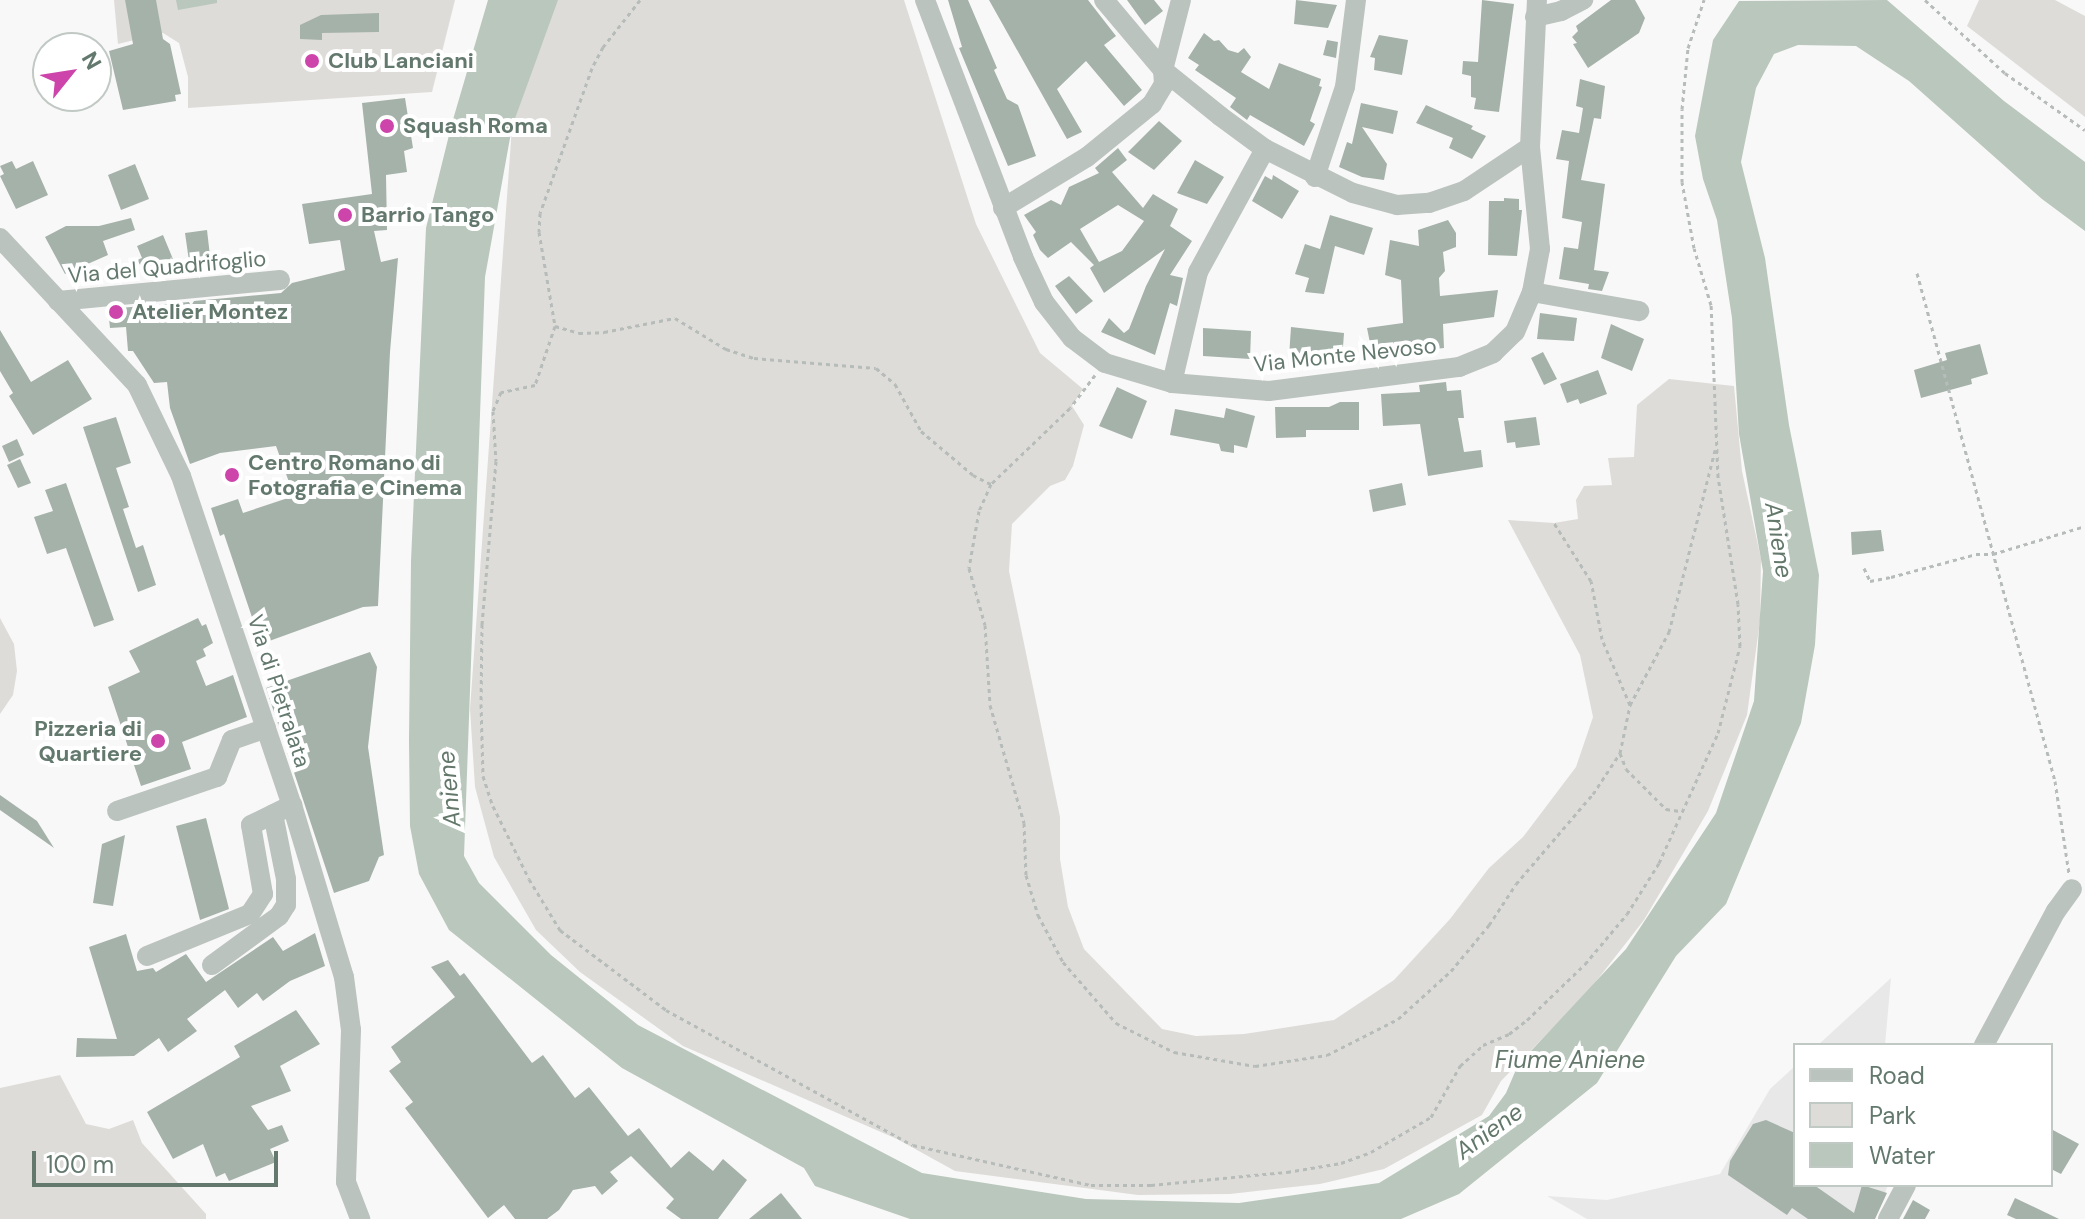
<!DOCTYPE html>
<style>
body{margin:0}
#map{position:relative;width:2085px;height:1219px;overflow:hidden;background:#f9f8f8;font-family:"DM Sans",sans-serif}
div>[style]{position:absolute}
.built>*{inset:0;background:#e7e8e7}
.green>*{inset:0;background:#dedcd8}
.water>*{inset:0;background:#b9c7bd}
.building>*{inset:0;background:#a5b2aa}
.path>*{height:3px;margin-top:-1.5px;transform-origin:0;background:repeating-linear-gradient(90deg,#b6bcb9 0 4px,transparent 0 8px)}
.minor>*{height:20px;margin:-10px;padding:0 10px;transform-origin:10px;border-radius:10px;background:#bbc3bf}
.dots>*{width:22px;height:22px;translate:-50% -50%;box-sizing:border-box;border:4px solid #fff;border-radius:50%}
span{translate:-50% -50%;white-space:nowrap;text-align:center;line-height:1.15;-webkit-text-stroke:8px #fff;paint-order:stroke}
.poi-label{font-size:22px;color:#64796e;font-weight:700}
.left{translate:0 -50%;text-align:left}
.right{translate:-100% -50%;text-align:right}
.street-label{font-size:22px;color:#64796e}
.water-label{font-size:24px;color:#63786a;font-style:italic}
.legend{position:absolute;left:1793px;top:1043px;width:260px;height:144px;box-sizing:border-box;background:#fff;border:2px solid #c1c9c5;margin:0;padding:10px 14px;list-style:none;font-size:24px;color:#64796e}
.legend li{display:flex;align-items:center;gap:16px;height:40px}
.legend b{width:40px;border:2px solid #c1c9c5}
.north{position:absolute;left:32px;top:32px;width:80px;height:80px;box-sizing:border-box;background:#fff;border:2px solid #c1c9c5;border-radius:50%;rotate:60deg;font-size:22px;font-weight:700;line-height:32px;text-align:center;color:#64796e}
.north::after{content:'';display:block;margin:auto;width:28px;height:36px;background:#cd44ab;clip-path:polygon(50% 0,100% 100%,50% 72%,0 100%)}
.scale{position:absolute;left:32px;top:1151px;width:246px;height:36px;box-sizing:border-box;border:4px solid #64796e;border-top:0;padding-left:10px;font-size:24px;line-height:28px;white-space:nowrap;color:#64796e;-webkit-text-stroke:6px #fff;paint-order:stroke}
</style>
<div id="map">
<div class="built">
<div style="clip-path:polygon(1891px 978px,1885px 1045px,1818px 1045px)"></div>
<div style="clip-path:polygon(1795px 1066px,1795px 1185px,1888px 1185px,1875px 1219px,1587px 1219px,1547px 1196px,1607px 1200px,1720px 1174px,1770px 1089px)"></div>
</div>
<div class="green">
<div style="clip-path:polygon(114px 0,455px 0,432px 92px,188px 108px,188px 77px,179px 43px,163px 33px,118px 44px)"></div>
<div style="clip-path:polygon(556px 0,904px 0,976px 224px,1040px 353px,1083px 389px,1072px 406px,1084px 425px,1073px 466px,1065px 480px,1050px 486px,1012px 524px,1009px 571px,1060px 817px,1060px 859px,1068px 907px,1084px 949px,1162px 1029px,1196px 1036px,1244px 1034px,1334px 1020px,1394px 980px,1450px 919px,1489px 868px,1523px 837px,1576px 767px,1593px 717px,1580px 655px,1508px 520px,1554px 523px,1578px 519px,1576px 500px,1584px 486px,1612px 485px,1608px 458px,1634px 457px,1637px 405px,1669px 379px,1734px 386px,1742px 471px,1761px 559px,1760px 621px,1747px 715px,1708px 811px,1644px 920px,1587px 993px,1501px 1081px,1482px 1115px,1384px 1169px,1320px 1184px,1230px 1194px,1138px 1195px,955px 1171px,897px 1139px,683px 1046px,580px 972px,536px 930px,494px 857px,475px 787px,470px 709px,512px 127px)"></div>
<div style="clip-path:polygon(1979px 0,2055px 0,2085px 16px,2085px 117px,1967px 26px)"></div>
<div style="clip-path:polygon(0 618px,14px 644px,17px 671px,13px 695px,0 714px)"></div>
<div style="clip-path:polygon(60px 1075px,86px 1124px,109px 1129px,133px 1120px,142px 1143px,206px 1214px,206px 1219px,0 1219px,0 1088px)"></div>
</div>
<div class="water">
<div style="clip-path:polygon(176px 0,217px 0,217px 3px,178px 10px)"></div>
<div style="clip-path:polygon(488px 0,558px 0,512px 127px,485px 277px,464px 856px,479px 883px,551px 955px,638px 1025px,922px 1173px,1086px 1199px,1239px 1203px,1379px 1183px,1489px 1116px,1506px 1093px,1518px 1065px,1626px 949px,1716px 813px,1754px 701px,1763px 571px,1739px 434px,1732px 318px,1717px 220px,1703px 179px,1695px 136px,1713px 40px,1739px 1px,1887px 0,2004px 101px,2085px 162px,2085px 231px,2042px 199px,1909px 81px,1856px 46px,1798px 45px,1774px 54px,1756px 88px,1741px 162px,1765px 258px,1789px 425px,1819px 575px,1815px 645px,1801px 723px,1726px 904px,1676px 956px,1597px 1083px,1459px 1194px,1401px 1219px,910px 1219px,815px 1186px,804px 1168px,622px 1068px,449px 930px,419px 874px,410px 826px,409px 740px,411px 561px,426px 228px,452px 123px)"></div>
</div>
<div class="building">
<div style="clip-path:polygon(125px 0,156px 0,163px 39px,170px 44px,181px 94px,175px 95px,176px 101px,123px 110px,109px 51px,133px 44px)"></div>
<div style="clip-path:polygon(948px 0,968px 0,997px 68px,994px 70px,1007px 99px,1018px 105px,1036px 156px,1008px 166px,959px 48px,962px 47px)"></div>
<div style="clip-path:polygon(989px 0,1088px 0,1116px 36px,1104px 45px,1142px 90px,1124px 106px,1086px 61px,1057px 89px,1082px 132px,1067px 139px)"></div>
<div style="clip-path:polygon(1127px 0,1154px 0,1163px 11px,1145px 25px)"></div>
<div style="clip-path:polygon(1296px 0,1337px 5px,1328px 28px,1294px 24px)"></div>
<div style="clip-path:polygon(1482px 0,1514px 4px,1499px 112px,1474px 109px,1476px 98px,1471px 97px,1471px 76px,1462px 74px,1463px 61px,1478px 62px)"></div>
<div style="clip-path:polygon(1611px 0,1635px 0,1645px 18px,1639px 33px,1588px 68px,1573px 44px,1577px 43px,1572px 37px,1578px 31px,1576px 26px)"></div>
<div style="clip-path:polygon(379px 13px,379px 32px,322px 33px,322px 40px,300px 39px,300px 25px,321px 15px)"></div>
<div style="clip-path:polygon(1204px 33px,1214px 41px,1219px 40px,1228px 50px,1238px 53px,1244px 48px,1251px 57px,1241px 72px,1269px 89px,1279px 63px,1321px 79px,1319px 86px,1322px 87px,1310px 121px,1315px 124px,1304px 146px,1250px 115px,1247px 120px,1230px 107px,1236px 98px,1195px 70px,1199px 65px,1188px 58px)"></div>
<div style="clip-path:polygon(1379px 35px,1408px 40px,1402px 75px,1374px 70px,1375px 58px,1370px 57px)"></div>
<div style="clip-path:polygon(1327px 40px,1338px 42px,1336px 58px,1323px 55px)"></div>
<div style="clip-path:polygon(1580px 79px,1605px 86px,1601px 119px,1594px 118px,1581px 180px,1605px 184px,1594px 270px,1609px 272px,1602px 291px,1588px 289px,1589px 284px,1559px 279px,1564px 247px,1578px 249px,1582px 222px,1562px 218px,1569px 161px,1556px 159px,1562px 130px,1579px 133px,1583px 108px,1576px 106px)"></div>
<div style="clip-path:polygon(405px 98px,413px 148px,404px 151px,407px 172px,386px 175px,387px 230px,374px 231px,381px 262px,398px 258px,390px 352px,378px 606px,363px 607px,261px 644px,224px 534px,220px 536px,211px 508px,238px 499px,243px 513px,294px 496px,276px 446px,220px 453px,190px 464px,170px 408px,167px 382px,154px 383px,133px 351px,128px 351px,126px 327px,110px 328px,108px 309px,189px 302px,191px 306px,194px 301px,281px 293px,292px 283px,345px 270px,340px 240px,309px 244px,302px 204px,372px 194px,362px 103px)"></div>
<div style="clip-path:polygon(1361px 103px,1398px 111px,1393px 134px,1362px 127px,1387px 164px,1384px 180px,1362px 177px,1339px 167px,1347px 142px,1352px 144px)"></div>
<div style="clip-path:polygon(1426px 105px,1473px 126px,1471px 129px,1486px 136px,1472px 159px,1449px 148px,1453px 138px,1416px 123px)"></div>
<div style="clip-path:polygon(1159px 121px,1182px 141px,1154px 170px,1128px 152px)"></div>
<div style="clip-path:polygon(evenodd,1118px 148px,1127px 160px,1112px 172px,1143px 208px,1153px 194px,1178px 209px,1170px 226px,1192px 241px,1170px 275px,1183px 278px,1177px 306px,1170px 303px,1155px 355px,1101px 332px,1109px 318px,1124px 333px,1129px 329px,1146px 286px,1165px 249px,1104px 293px,1090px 268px,1094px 265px,1071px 242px,1048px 258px,1040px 250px,1033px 235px,1036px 232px,1024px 215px,1051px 200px,1061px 205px,1069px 187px,1099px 173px,1095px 168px,1118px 148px,1118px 205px,1144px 221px,1122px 251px,1099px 262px,1080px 229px,1118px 205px)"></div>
<div style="clip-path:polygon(1195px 160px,1224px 177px,1207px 204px,1177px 193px)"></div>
<div style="clip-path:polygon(12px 161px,16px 169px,33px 161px,48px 195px,16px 209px,0 176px,4px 174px,0 166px)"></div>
<div style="clip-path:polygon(135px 164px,149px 199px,121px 210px,108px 175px)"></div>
<div style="clip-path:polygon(1273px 175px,1299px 191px,1282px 219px,1252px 201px,1265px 176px,1272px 180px)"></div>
<div style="clip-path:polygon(1504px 198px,1519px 199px,1519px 210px,1522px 210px,1517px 256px,1488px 255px,1489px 201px,1504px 201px)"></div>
<div style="clip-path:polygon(1330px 215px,1373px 228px,1364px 255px,1335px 246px,1324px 294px,1305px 292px,1309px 278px,1295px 274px,1305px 244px,1320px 249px)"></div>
<div style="clip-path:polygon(131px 218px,135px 230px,103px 241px,108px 255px,65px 274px,45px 237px,66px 226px,99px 226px)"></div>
<div style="clip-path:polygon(1448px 220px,1456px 233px,1456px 247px,1443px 252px,1445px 271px,1439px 278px,1440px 296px,1498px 290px,1494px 317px,1443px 324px,1444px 348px,1386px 354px,1385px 349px,1378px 349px,1378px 343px,1370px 343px,1367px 328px,1403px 323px,1401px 280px,1385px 275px,1390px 240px,1419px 246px,1418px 230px)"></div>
<div style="clip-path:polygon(207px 230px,212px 273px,191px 275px,185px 233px)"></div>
<div style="clip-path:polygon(163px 235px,180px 276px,149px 279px,137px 260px,142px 258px,137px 246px)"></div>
<div style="clip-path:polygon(1069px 276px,1093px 301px,1076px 314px,1055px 286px)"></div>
<div style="clip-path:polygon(1540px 313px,1577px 318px,1574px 341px,1537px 339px)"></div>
<div style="clip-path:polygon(1611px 324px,1644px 339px,1632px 371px,1601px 358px)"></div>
<div style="clip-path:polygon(1291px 327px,1344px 333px,1342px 361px,1289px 357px)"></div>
<div style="clip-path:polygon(1203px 328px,1251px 331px,1250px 359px,1203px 356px)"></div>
<div style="clip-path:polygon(0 330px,31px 382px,68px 360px,92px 399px,33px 435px,9px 396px,13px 393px,0 371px)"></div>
<div style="clip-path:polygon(1980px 344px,1988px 374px,1971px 379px,1972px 384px,1921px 398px,1914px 370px,1947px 360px,1945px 353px)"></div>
<div style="clip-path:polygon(1543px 352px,1557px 379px,1544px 385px,1531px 358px)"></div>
<div style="clip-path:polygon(1598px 370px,1607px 394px,1580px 404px,1578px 399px,1567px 403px,1560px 384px)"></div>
<div style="clip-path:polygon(1446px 382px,1447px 391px,1461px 390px,1464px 418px,1458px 418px,1464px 452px,1481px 450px,1483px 467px,1428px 476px,1420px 424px,1383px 426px,1381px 394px,1420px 392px,1419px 385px)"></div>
<div style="clip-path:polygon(1117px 387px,1147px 401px,1132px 439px,1099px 426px)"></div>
<div style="clip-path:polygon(1340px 402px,1359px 402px,1359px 430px,1306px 430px,1306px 437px,1276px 438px,1275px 407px,1329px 407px)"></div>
<div style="clip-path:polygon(1226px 408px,1255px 416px,1247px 448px,1234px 445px,1234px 453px,1221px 451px,1219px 444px,1170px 435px,1175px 409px,1224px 418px)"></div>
<div style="clip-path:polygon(116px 417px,131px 463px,116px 468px,129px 507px,123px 509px,136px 548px,143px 545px,156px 585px,138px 592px,83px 427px)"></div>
<div style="clip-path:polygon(1536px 417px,1540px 445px,1516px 448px,1515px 442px,1507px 443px,1504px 421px)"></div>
<div style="clip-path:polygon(17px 439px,24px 455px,9px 462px,2px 446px)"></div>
<div style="clip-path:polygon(20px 459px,31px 483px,18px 488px,7px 465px)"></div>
<div style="clip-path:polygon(66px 483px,114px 620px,94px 627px,66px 548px,47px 554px,34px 517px,53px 511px,45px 490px)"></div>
<div style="clip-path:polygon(1402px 483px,1406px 505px,1373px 512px,1369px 490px)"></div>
<div style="clip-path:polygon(1881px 530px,1884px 551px,1852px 555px,1851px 532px)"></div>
<div style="clip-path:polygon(198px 618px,202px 626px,206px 624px,213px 643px,203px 649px,206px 656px,196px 661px,206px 686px,233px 675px,247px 717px,182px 742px,191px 769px,141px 786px,108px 687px,140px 672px,129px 651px)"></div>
<div style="clip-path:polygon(370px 652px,377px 667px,368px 747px,384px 855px,379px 857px,369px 881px,334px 893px,266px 688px)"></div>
<div style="clip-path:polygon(0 795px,37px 821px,54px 848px,0 810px)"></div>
<div style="clip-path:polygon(206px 818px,229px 909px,200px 920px,176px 826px)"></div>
<div style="clip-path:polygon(125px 835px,113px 906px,93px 903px,102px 844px)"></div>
<div style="clip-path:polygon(315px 933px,325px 966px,290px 981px,263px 1001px,257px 993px,238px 1008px,225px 990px,187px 1019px,197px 1031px,168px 1052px,159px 1038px,134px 1056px,76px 1057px,77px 1038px,117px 1039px,89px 947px,126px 934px,137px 971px,153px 968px,156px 972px,186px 954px,206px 982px,273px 937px,283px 951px)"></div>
<div style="clip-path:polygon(448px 960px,460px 976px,464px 973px,532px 1063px,543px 1055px,575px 1098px,589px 1087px,628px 1136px,639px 1128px,671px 1168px,689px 1151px,713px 1171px,723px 1159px,747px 1180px,718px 1219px,681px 1219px,666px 1208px,674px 1199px,631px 1156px,610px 1172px,618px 1181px,602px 1195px,595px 1186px,573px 1190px,559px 1210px,547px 1219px,515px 1219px,504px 1205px,488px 1218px,405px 1108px,413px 1102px,389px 1071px,401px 1062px,391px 1047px,455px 997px,431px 967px)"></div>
<div style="clip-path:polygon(296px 1010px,320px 1044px,280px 1066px,291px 1091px,251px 1106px,268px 1130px,282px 1125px,289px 1141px,270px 1149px,276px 1162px,229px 1181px,225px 1173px,216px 1177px,203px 1144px,173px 1159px,147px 1112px,240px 1057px,234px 1046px)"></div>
<div style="clip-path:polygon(1766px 1120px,1795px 1133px,1795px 1185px,1814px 1185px,1854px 1213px,1862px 1185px,1887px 1193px,1875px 1219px,1808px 1219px,1792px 1208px,1787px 1215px,1728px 1175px,1730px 1161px,1753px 1124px)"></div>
<div style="clip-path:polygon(2051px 1129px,2079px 1144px,2061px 1174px,2051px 1169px)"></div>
<div style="clip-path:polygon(781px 1193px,802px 1219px,749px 1219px)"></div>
<div style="clip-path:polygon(2015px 1198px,2059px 1219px,2016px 1219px,2007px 1215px)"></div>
<div style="clip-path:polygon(1913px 1200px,1930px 1210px,1925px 1219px,1903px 1219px)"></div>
</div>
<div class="path">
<div style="left:640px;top:0;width:60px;rotate:128.2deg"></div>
<div style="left:603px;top:47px;width:24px;rotate:118deg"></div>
<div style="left:592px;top:68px;width:154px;rotate:109.7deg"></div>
<div style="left:540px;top:213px;width:19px;rotate:93deg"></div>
<div style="left:539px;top:232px;width:95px;rotate:80.3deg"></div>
<div style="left:555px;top:326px;width:62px;rotate:108.7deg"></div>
<div style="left:535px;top:385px;width:35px;rotate:168deg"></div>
<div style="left:501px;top:392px;width:21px;rotate:113deg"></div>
<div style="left:493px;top:411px;width:50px;rotate:86.6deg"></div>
<div style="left:496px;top:461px;width:164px;rotate:94.9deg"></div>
<div style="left:482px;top:624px;width:80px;rotate:90.7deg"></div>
<div style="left:481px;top:704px;width:72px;rotate:88.4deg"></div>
<div style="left:483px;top:776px;width:32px;rotate:72deg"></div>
<div style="left:493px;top:806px;width:81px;rotate:63.7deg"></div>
<div style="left:529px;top:879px;width:60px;rotate:58.7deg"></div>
<div style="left:560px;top:930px;width:133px;rotate:37deg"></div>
<div style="left:666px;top:1010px;width:281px;rotate:28.7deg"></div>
<div style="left:913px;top:1145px;width:182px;rotate:12.7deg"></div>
<div style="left:1091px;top:1185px;width:60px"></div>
<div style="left:1151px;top:1185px;width:137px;rotate:-5.5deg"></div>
<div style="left:1287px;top:1172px;width:55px;rotate:-9.5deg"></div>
<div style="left:1341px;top:1163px;width:32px;rotate:-20deg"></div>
<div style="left:1371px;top:1152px;width:69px;rotate:-30.3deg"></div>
<div style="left:1431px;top:1117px;width:59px;rotate:-60.4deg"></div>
<div style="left:1460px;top:1066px;width:31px;rotate:-42deg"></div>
<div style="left:1483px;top:1045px;width:28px;rotate:-23deg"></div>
<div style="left:1509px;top:1034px;width:23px;rotate:-38deg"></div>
<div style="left:1527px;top:1020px;width:81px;rotate:-44deg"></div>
<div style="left:1585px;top:964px;width:65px;rotate:-50deg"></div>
<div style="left:1627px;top:914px;width:60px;rotate:-57.9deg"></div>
<div style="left:1659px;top:863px;width:143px;rotate:-65.6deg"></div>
<div style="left:1718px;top:733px;width:90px;rotate:-75.8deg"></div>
<div style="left:1740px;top:646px;width:42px;rotate:-92.7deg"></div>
<div style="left:1738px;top:604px;width:129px;rotate:-98.9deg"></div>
<div style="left:1718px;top:477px;width:172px;rotate:-92.3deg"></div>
<div style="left:1711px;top:305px;width:59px;rotate:-106.6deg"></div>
<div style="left:1694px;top:248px;width:67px;rotate:-100.3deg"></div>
<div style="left:1682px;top:182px;width:73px;rotate:-90deg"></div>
<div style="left:1682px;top:109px;width:61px;rotate:-84.4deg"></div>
<div style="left:1688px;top:48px;width:51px;rotate:-71.6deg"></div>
<div style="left:1925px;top:0;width:108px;rotate:42.4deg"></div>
<div style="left:2005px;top:73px;width:98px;rotate:35.5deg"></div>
<div style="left:1917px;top:273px;width:526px;rotate:74.8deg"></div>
<div style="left:2055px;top:781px;width:94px;rotate:81.4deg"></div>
<div style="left:555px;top:326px;width:25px;rotate:16deg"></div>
<div style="left:579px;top:333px;width:25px;rotate:-2deg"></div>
<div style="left:604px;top:332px;width:72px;rotate:-11.2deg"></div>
<div style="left:675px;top:318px;width:60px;rotate:31.3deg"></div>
<div style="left:726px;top:349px;width:29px;rotate:18deg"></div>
<div style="left:754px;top:358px;width:122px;rotate:4.7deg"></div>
<div style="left:876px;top:368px;width:25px;rotate:40deg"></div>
<div style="left:895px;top:384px;width:54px;rotate:61deg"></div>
<div style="left:921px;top:431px;width:68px;rotate:40.2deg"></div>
<div style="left:973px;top:475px;width:20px;rotate:27deg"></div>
<div style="left:1095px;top:375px;width:41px;rotate:127.1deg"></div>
<div style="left:1070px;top:408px;width:110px;rotate:136.1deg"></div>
<div style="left:991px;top:484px;width:30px;rotate:114deg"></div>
<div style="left:979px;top:511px;width:58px;rotate:100deg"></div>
<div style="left:969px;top:568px;width:59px;rotate:74.3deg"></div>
<div style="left:985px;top:625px;width:80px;rotate:86.4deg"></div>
<div style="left:990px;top:705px;width:123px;rotate:73.9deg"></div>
<div style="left:1024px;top:823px;width:52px;rotate:87.8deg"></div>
<div style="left:1026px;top:875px;width:42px;rotate:73.3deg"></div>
<div style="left:1038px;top:915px;width:53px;rotate:62deg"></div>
<div style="left:1063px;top:962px;width:81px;rotate:49deg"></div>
<div style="left:1116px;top:1023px;width:65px;rotate:26.6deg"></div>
<div style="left:1174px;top:1052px;width:82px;rotate:9.8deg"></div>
<div style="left:1255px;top:1066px;width:73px;rotate:-8.7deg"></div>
<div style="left:1327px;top:1055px;width:80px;rotate:-26.9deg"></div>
<div style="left:1398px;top:1019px;width:72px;rotate:-42.2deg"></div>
<div style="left:1451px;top:971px;width:60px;rotate:-50.4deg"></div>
<div style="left:1489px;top:925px;width:49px;rotate:-56.6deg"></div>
<div style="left:1516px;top:884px;width:118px;rotate:-49.5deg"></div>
<div style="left:1593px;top:794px;width:49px;rotate:-56.6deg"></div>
<div style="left:1620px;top:753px;width:49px;rotate:-78.2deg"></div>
<div style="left:1630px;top:705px;width:72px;rotate:-113deg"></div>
<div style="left:1602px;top:639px;width:59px;rotate:-100.7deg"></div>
<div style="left:1591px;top:581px;width:69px;rotate:-122.5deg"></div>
<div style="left:1864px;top:568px;width:14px;rotate:65deg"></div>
<div style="left:1870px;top:581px;width:21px;rotate:-11deg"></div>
<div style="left:1891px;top:577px;width:88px;rotate:-15.1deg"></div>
<div style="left:1976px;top:554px;width:17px"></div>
<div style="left:1993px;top:554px;width:96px;rotate:-16.9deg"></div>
<div style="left:1630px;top:705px;width:83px;rotate:-61.9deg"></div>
<div style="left:1669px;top:632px;width:188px;rotate:-75.8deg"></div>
<div style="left:1620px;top:753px;width:17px;rotate:69deg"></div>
<div style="left:1626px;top:769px;width:57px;rotate:45deg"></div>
<div style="left:1666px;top:809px;width:14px;rotate:8deg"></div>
</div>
<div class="minor">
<div style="left:925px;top:0;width:275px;rotate:69.1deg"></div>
<div style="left:1023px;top:257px;width:50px;rotate:65deg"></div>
<div style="left:1044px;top:302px;width:46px;rotate:52.1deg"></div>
<div style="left:1072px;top:338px;width:41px;rotate:37.1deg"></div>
<div style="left:1105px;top:363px;width:70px;rotate:16.6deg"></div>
<div style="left:1172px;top:383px;width:97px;rotate:4.7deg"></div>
<div style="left:1269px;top:391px;width:192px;rotate:-7.2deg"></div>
<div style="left:1459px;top:367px;width:37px;rotate:-22deg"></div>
<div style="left:1493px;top:353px;width:30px;rotate:-44deg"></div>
<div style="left:1515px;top:332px;width:43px;rotate:-67deg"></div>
<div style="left:1532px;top:292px;width:44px;rotate:-79.5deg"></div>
<div style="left:1540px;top:249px;width:102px;rotate:-95.6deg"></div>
<div style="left:1530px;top:147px;width:147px;rotate:-87.3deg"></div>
<div style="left:1104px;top:0;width:92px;rotate:49.9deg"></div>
<div style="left:1163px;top:70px;width:73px;rotate:38.9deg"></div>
<div style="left:1220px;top:116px;width:56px;rotate:36.3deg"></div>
<div style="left:1265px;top:149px;width:98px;rotate:26.6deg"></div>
<div style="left:1353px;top:193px;width:46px;rotate:15.3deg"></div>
<div style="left:1397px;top:205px;width:32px;rotate:-4deg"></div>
<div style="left:1429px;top:203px;width:37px;rotate:-19deg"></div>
<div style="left:1464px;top:191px;width:79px;rotate:-33.7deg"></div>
<div style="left:1535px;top:17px;width:27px;rotate:-13deg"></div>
<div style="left:1561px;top:11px;width:25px;rotate:-27deg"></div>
<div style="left:1315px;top:177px;width:95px;rotate:-71.6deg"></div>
<div style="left:1345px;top:87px;width:88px;rotate:-82.8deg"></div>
<div style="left:1003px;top:208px;width:98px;rotate:-31.3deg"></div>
<div style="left:1087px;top:157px;width:84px;rotate:-39.2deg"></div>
<div style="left:1152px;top:104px;width:23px;rotate:-59deg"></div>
<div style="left:1164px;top:84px;width:14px;rotate:-94deg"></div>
<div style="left:1163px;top:70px;width:72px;rotate:-75.6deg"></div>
<div style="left:0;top:238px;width:201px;rotate:47deg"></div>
<div style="left:137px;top:385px;width:101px;rotate:64.2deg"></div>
<div style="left:181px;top:476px;width:347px;rotate:71.4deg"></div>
<div style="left:292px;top:805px;width:180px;rotate:73.2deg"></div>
<div style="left:344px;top:977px;width:53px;rotate:82.5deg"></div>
<div style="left:351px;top:1030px;width:152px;rotate:91.9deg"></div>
<div style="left:346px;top:1182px;width:40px;rotate:69deg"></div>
<div style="left:1532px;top:292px;width:109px;rotate:10.1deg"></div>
<div style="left:58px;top:301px;width:223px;rotate:-5.4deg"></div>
<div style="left:1172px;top:383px;width:114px;rotate:-76.8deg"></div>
<div style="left:1198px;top:272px;width:140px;rotate:-61.4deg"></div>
<div style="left:117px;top:811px;width:106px;rotate:-18.8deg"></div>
<div style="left:217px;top:777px;width:40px;rotate:-68deg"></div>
<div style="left:232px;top:740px;width:36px;rotate:-19deg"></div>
<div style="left:147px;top:956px;width:111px;rotate:-22.2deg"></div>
<div style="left:250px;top:914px;width:24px;rotate:-57deg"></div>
<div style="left:263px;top:894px;width:70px;rotate:-99.9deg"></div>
<div style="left:251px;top:825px;width:46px;rotate:-26deg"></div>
<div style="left:212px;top:965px;width:83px;rotate:-36.2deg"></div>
<div style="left:279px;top:916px;width:13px;rotate:-58deg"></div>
<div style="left:286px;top:905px;width:26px;rotate:-90deg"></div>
<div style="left:286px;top:879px;width:66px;rotate:-101.3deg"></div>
<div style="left:1984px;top:1045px;width:152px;rotate:-61.8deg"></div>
<div style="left:2056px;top:911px;width:27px;rotate:-54deg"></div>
<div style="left:1888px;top:1219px;width:38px;rotate:-62deg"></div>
</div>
<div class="dots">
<div style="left:312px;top:61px;background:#cd44ab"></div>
<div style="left:387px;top:126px;background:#cd44ab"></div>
<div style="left:345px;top:215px;background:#cd44ab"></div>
<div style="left:116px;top:312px;background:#cd44ab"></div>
<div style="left:232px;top:475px;background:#cd44ab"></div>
<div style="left:158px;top:741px;background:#cd44ab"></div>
</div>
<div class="poi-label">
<span class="left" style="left:328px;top:61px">Club Lanciani</span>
<span class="left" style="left:403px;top:126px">Squash Roma</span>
<span class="left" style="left:361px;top:215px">Barrio Tango</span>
<span class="left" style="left:132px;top:312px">Atelier Montez</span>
<span class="left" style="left:248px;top:475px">Centro Romano di<br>Fotografia e Cinema</span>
<span class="right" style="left:142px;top:741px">Pizzeria di<br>Quartiere</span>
</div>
<div class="street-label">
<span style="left:167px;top:267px;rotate:-5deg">Via del Quadrifoglio</span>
<span style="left:1345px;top:355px;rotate:-6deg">Via Monte Nevoso</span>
<span style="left:279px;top:691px;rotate:72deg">Via di Pietralata</span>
</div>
<div class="water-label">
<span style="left:1779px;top:540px;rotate:81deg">Aniene</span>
<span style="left:449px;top:789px;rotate:-95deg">Aniene</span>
<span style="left:1570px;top:1060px">Fiume Aniene</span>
<span style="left:1489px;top:1131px;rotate:-36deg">Aniene</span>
</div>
<ul class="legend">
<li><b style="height:10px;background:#bbc3bf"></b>Road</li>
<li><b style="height:22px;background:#dedcd8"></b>Park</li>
<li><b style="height:22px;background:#b9c7bd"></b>Water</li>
</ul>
<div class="north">N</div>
<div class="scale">100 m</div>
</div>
